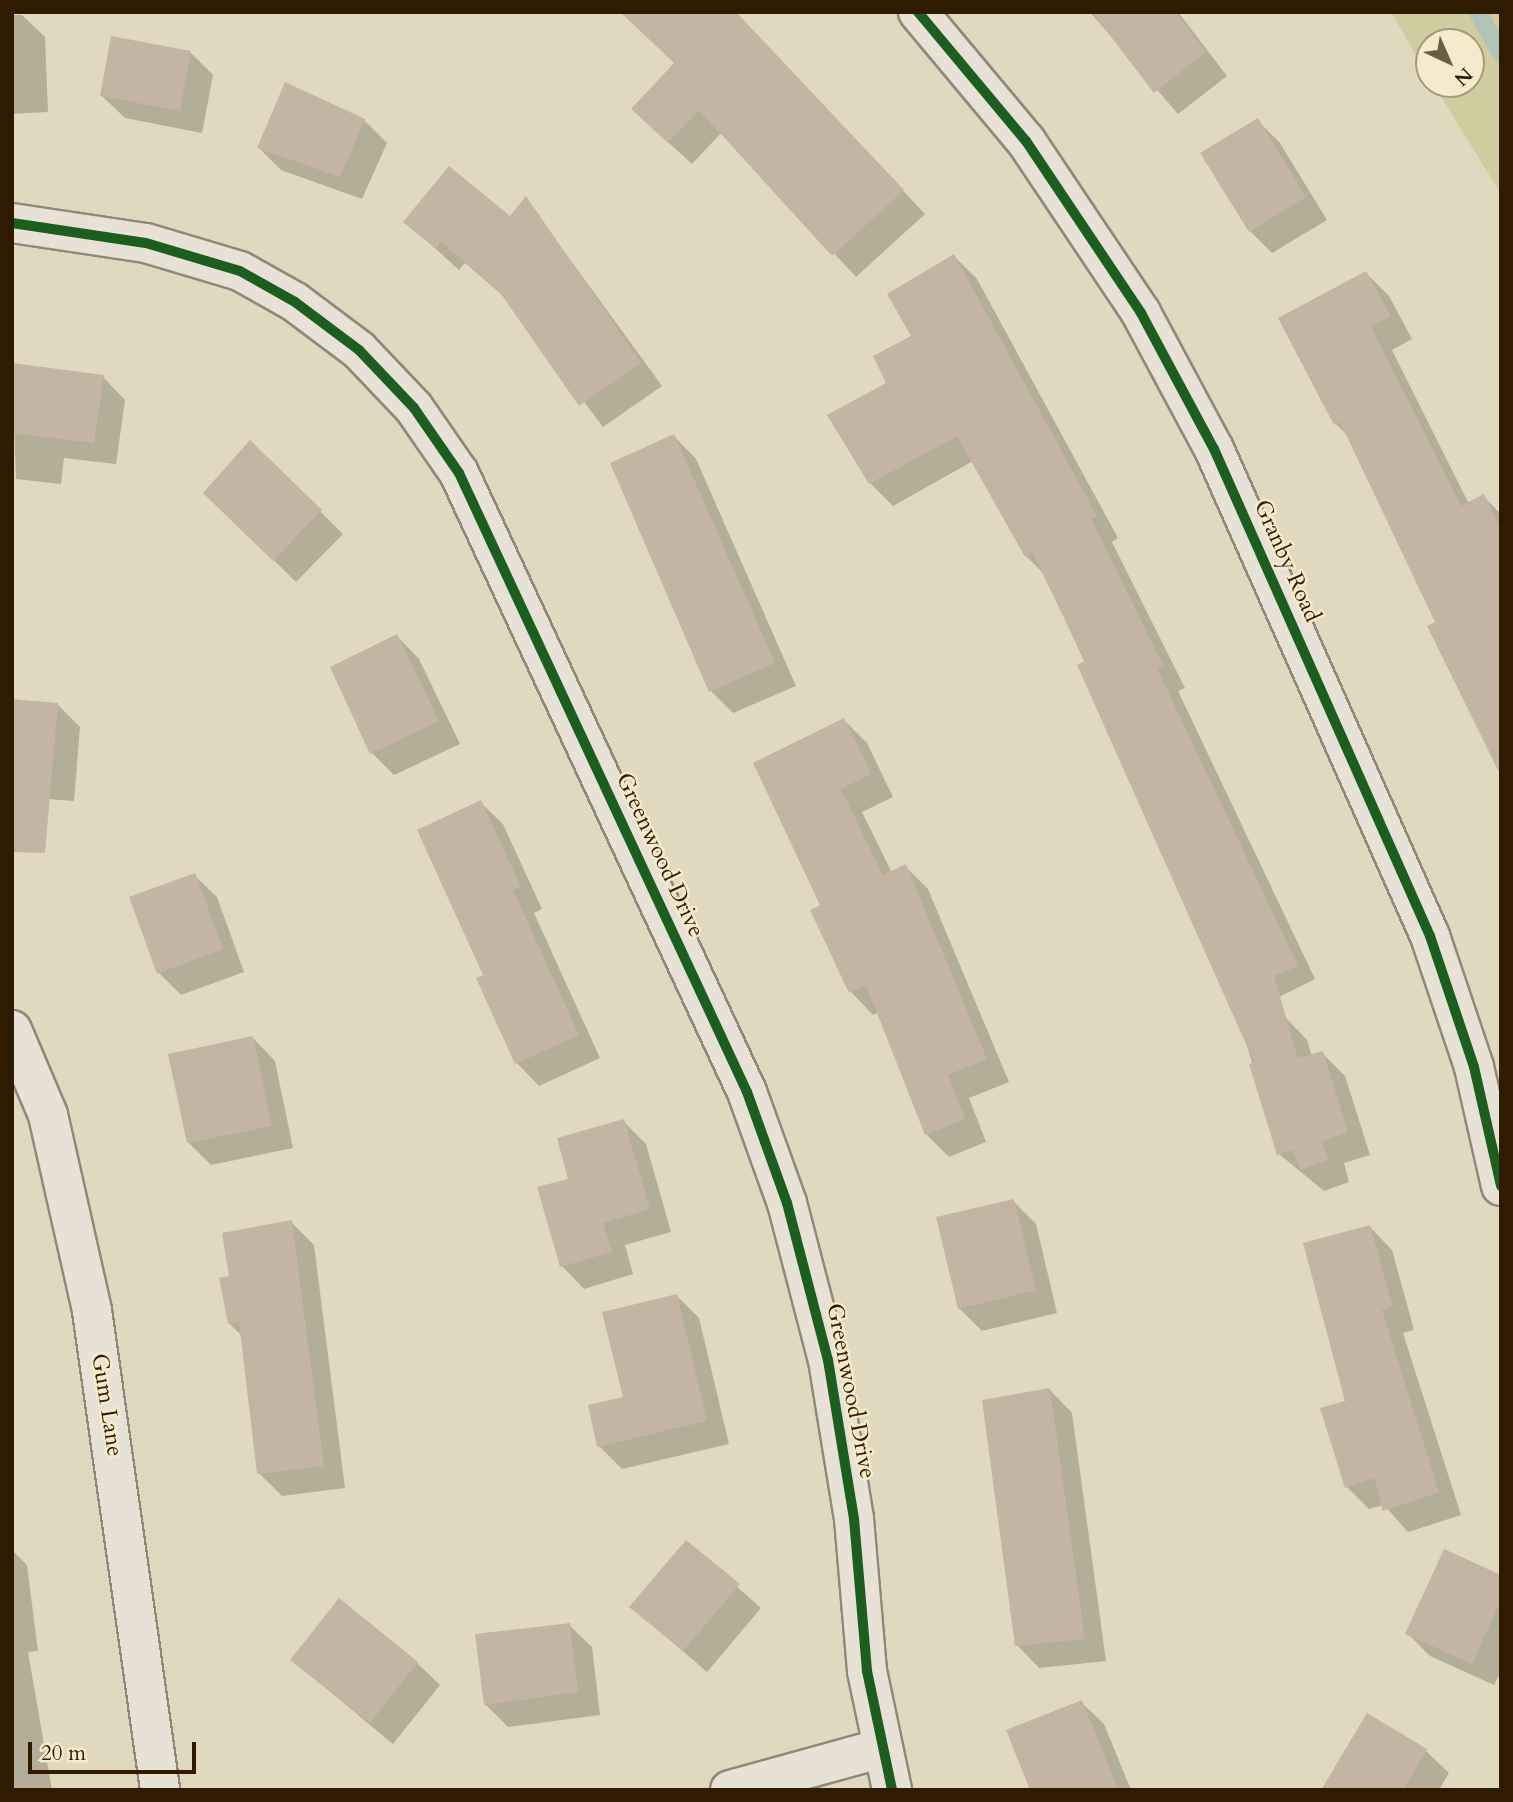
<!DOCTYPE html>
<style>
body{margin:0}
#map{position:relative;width:1513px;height:1802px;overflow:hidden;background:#e1d9bf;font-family:Cardo,serif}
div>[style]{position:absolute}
.green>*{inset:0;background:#cfcca0}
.shadow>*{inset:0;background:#0003}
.stream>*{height:18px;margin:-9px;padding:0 9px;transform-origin:9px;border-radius:9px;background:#b1c4b7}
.building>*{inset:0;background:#c4b4a3}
.roads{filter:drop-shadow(2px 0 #908978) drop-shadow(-2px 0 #908978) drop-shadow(0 2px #908978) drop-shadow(0 -2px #908978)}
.minor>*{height:38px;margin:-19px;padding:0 19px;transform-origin:19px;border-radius:19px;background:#e7e2d5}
.cycleway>*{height:10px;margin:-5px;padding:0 5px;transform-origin:5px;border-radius:5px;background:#1b5e20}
span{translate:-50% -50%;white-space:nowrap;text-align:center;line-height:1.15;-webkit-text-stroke:5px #f5ebcc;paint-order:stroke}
.street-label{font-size:23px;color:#2f1b00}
.frame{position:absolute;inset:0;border:14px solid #2f1b00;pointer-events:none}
.north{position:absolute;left:1415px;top:28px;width:70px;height:70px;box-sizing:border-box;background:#f5ebcc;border:2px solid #a6987a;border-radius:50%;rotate:136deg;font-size:19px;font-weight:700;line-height:28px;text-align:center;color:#2f1b00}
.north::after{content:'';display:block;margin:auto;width:24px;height:32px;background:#6d5e43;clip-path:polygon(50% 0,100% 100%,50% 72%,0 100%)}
.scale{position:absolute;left:28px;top:1742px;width:168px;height:32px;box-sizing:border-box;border:4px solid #2f1b00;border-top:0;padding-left:9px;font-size:21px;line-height:24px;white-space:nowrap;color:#2f1b00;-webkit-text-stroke:5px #f5ebcc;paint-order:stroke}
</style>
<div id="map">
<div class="green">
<div style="clip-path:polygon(1391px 12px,1501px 12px,1501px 194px,1433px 84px,1471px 84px,1471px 42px,1429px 42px,1429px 78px)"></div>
</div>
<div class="shadow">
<div style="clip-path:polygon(733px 12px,925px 214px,856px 277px,722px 132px,692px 164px,656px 131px)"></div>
<div style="clip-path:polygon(1090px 12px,1178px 12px,1227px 76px,1178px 114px)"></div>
<div style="clip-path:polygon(12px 15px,22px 15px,45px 37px,48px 112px,12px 114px)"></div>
<div style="clip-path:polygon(191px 53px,213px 75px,202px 133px,125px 118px,102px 96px)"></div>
<div style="clip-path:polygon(364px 120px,387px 143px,362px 199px,281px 170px,259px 148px)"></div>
<div style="clip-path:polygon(1257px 120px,1280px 143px,1327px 220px,1272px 253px,1250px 231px)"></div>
<div style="clip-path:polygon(526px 199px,662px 386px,603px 427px,507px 299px,465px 263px,459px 270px,406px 222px,510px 218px)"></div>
<div style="clip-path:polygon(954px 256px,977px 279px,1118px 538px,1112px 542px,1185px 688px,1178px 691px,1315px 979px,1247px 1013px,1044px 574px,1026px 556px,973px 461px,893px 506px,870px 483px,830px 415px,888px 384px)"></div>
<div style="clip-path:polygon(1366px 273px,1389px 296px,1412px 339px,1392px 350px,1469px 504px,1483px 496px,1501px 514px,1501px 776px,1429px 626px,1437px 622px,1349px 437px,1336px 424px)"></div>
<div style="clip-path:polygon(12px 365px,103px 377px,125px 400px,116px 464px,64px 458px,61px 484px,16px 479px)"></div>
<div style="clip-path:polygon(674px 436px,696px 459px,796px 686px,733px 713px,711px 691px)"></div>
<div style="clip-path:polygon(250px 442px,343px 534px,296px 582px,228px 515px)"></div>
<div style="clip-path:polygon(397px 636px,419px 659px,460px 744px,394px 775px,372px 753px)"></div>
<div style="clip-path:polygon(57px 704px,80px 727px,74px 801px,22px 797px)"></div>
<div style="clip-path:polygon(844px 720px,867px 743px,893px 797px,862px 812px,892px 873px,906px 867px,928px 889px,1009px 1082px,969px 1098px,986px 1142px,949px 1157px,926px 1134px,878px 1012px,873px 1015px,851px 992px,823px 906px)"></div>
<div style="clip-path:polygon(480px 802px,503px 824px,542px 909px,534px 913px,600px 1058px,539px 1086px,517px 1063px,478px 979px,486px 976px)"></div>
<div style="clip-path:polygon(194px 875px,217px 897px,244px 972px,181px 995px,159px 973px)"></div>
<div style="clip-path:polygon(1285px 1017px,1307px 1040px,1312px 1056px,1322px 1053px,1345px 1076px,1370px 1155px,1344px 1163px,1349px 1182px,1324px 1191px,1279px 1154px,1243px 1032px)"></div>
<div style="clip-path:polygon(253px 1038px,275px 1061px,293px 1148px,211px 1165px,188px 1142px)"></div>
<div style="clip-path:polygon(623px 1121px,646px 1144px,671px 1232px,625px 1245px,633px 1274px,584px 1289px,562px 1266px,571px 1180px)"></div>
<div style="clip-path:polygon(1013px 1201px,1036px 1224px,1057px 1313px,982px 1331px,959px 1308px)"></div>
<div style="clip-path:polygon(291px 1222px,314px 1245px,345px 1488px,282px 1496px,259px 1473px,242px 1336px,229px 1323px,231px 1278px)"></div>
<div style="clip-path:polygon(1370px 1227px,1392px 1250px,1414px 1330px,1403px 1333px,1461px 1515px,1408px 1532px,1384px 1505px,1369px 1509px,1347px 1487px,1347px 1402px)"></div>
<div style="clip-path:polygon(677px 1296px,699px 1318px,729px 1444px,622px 1469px,599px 1446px)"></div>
<div style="clip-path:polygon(1050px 1390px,1072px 1413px,1106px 1661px,1039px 1668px,1017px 1645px)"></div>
<div style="clip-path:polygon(686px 1542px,761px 1608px,707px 1672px,632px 1607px)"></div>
<div style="clip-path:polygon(12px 1550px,27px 1565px,38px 1651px,28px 1652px,52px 1790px,12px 1790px)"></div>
<div style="clip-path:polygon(1501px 1577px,1501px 1671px,1494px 1685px,1430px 1656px,1407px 1633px)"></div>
<div style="clip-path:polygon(569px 1625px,592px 1647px,600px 1715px,508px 1727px,485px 1704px)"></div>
<div style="clip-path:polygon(292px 1660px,417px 1663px,440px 1685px,393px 1744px)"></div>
<div style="clip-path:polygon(1081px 1702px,1104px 1724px,1131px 1790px,1032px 1790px)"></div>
<div style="clip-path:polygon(1367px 1715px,1426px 1751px,1449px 1773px,1439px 1790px,1323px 1790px)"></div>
</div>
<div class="stream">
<div style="left:1478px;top:12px;width:47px;rotate:60.7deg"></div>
</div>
<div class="building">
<div style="clip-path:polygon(620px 12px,736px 12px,904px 190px,832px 256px,699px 110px,668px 143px,631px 109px,674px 63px)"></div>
<div style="clip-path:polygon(1092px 12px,1176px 12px,1206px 52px,1154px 93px)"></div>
<div style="clip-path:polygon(111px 36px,191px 51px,180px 111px,100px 96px)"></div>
<div style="clip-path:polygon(285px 82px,365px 119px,340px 177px,257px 148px)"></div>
<div style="clip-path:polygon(1258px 118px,1306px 197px,1249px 232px,1200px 153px)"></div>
<div style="clip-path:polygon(449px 166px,510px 216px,526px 196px,641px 363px,579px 406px,499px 291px,441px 242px,436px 249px,403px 222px)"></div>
<div style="clip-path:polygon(954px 254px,1097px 516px,1091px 519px,1163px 665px,1157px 668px,1298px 966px,1274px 976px,1298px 1058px,1323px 1051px,1348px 1132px,1322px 1141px,1328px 1160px,1300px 1170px,1292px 1150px,1277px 1155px,1249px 1064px,1254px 1062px,1077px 665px,1085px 661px,1032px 552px,1025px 557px,957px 436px,869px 484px,827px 415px,886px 383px,873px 356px,911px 336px,887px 294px)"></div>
<div style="clip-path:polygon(1366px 271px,1391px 316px,1371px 327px,1461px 506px,1484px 494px,1501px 529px,1501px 776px,1427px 626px,1435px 622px,1340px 422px,1334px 425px,1278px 318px)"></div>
<div style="clip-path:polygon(12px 363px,104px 375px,94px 443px,12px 433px)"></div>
<div style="clip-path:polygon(674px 434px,775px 663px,709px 692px,610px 463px)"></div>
<div style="clip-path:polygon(250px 440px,322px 510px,273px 561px,203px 493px)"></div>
<div style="clip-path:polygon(397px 634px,439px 721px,370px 754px,330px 667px)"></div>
<div style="clip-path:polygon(12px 699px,58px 703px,45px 853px,12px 852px)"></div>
<div style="clip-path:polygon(844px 718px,872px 774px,841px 789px,883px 875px,906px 864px,987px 1059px,948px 1075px,965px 1119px,925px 1135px,866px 985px,849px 993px,810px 910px,820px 905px,753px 763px)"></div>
<div style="clip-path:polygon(481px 800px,521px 887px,513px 890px,579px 1035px,515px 1064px,476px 978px,483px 975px,417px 830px)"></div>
<div style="clip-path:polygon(195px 873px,223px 949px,157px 974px,129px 897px)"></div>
<div style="clip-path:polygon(253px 1036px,272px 1126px,187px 1143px,168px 1054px)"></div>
<div style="clip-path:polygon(624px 1119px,650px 1209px,603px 1223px,612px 1252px,560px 1267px,537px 1187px,568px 1179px,557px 1138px)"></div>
<div style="clip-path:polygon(1014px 1199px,1036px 1290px,958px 1309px,936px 1217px)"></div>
<div style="clip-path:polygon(292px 1220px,324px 1466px,257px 1474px,239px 1322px,228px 1324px,219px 1278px,229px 1276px,222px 1233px)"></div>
<div style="clip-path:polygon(1370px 1225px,1393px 1307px,1382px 1310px,1439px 1492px,1383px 1511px,1374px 1478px,1345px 1488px,1320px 1408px,1345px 1401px,1303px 1243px)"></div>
<div style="clip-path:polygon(677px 1294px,707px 1421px,597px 1447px,588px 1405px,623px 1397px,602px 1312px)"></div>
<div style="clip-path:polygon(1050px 1388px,1085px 1639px,1015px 1646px,982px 1400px)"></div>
<div style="clip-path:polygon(686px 1540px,740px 1584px,683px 1651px,629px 1607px)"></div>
<div style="clip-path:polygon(1444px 1549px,1501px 1575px,1501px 1600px,1472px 1664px,1405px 1634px)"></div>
<div style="clip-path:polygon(339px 1598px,418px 1662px,370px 1723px,290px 1660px)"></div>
<div style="clip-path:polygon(570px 1623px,578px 1692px,484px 1705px,475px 1634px)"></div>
<div style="clip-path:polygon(1082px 1700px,1118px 1790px,1030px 1790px,1006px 1730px)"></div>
<div style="clip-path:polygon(1367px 1713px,1427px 1749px,1403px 1790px,1321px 1790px)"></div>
</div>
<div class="roads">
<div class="minor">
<div style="left:918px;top:12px;width:168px;rotate:50.1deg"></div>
<div style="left:1026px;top:141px;width:207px;rotate:56.2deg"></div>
<div style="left:1141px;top:313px;width:154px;rotate:61.8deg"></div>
<div style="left:1214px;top:449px;width:533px;rotate:66.08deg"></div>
<div style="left:1430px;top:936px;width:138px;rotate:71.4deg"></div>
<div style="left:1474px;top:1067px;width:122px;rotate:77.2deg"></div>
<div style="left:12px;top:223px;width:135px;rotate:8.5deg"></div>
<div style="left:146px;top:243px;width:98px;rotate:16.6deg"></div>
<div style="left:240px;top:271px;width:63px;rotate:29.4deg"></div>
<div style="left:295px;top:302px;width:80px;rotate:36.9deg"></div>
<div style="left:359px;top:350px;width:80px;rotate:46.5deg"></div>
<div style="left:414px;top:408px;width:79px;rotate:55.3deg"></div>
<div style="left:459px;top:473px;width:683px;rotate:65.05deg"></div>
<div style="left:747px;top:1092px;width:118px;rotate:70.2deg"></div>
<div style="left:787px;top:1203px;width:162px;rotate:75.4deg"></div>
<div style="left:828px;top:1360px;width:161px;rotate:80.7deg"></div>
<div style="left:854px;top:1519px;width:153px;rotate:85.1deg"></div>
<div style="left:867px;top:1671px;width:122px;rotate:78.1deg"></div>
<div style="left:12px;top:1030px;width:92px;rotate:67deg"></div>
<div style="left:48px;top:1115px;width:201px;rotate:77.3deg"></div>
<div style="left:92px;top:1311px;width:484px;rotate:81.9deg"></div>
<div style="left:730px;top:1790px;width:155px;rotate:-15.4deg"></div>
</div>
</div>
<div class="cycleway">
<div style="left:918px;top:12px;width:168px;rotate:50.1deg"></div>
<div style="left:1026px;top:141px;width:207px;rotate:56.2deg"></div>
<div style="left:1141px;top:313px;width:154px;rotate:61.8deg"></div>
<div style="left:1214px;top:449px;width:533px;rotate:66.08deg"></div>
<div style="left:1430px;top:936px;width:138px;rotate:71.4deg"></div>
<div style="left:1474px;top:1067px;width:122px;rotate:77.2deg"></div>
<div style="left:12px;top:223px;width:135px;rotate:8.5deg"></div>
<div style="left:146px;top:243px;width:98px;rotate:16.6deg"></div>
<div style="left:240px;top:271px;width:63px;rotate:29.4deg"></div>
<div style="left:295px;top:302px;width:80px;rotate:36.9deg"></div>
<div style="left:359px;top:350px;width:80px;rotate:46.5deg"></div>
<div style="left:414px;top:408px;width:79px;rotate:55.3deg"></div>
<div style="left:459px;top:473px;width:683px;rotate:65.05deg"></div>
<div style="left:747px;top:1092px;width:118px;rotate:70.2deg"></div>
<div style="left:787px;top:1203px;width:162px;rotate:75.4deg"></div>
<div style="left:828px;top:1360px;width:161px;rotate:80.7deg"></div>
<div style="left:854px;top:1519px;width:153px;rotate:85.1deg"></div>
<div style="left:867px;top:1671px;width:122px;rotate:78.1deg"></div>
</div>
<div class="street-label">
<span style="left:1287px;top:561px;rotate:66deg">Granby Road</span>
<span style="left:660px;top:855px;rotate:65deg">Greenwood Drive</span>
<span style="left:851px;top:1391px;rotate:79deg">Greenwood Drive</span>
<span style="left:107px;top:1405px;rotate:81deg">Gum Lane</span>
</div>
<div class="frame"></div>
<div class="north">N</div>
<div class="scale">20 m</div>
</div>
